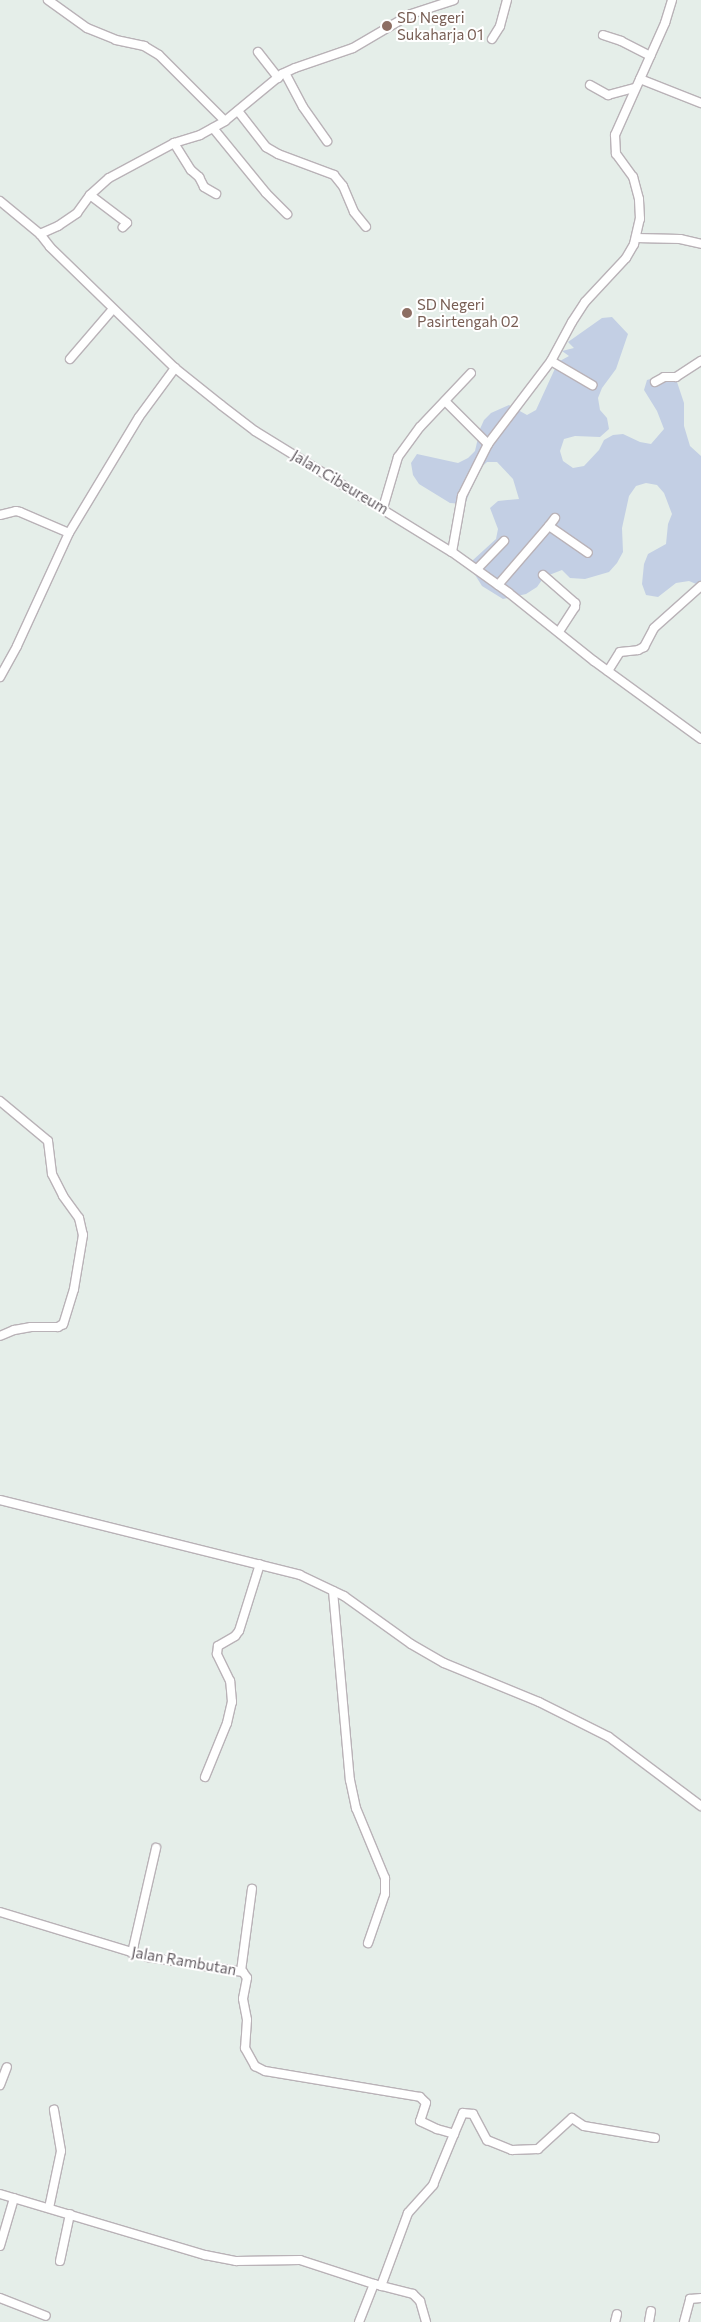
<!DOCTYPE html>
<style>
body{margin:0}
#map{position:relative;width:701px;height:2322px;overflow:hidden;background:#e5eee9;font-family:Commissioner,sans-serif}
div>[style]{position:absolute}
.green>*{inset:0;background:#c3cfe4}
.roads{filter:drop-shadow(1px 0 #b9b2b7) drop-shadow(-1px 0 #b9b2b7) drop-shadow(0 1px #b9b2b7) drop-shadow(0 -1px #b9b2b7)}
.street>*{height:8px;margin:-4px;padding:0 4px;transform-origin:4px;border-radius:4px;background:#fff}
.dots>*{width:14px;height:14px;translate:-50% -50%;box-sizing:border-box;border:2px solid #fff;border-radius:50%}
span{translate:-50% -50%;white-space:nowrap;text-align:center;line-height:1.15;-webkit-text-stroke:4px #fff;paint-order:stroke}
.education-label{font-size:15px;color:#785e54}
.left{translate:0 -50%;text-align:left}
.street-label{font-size:15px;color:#645d63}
</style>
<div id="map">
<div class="green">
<div style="clip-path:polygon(612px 317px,628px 334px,616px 369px,602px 388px,598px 398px,600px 410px,607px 418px,609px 429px,600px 437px,575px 436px,564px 439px,560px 451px,563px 461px,573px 468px,584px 466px,599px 450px,604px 440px,613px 435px,623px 434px,640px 442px,651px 444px,664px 429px,657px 411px,644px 390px,647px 380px,657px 377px,677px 382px,684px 403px,684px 426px,690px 446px,701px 456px,701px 586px,689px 581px,676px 583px,658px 597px,646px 595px,642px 584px,644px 564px,648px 554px,666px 544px,668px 524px,672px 514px,664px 493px,657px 485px,646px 483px,636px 486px,629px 496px,622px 528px,623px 552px,617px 563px,609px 572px,585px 579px,570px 578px,562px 570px,544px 577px,537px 587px,526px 594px,503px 599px,482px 586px,472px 570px,473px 560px,496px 539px,498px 529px,490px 508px,498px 501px,519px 499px,513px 479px,497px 462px,487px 462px,478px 470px,466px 502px,463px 504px,450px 503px,419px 484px,413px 475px,411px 463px,417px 454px,458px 463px,468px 458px,475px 451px,480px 429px,484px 420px,491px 413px,509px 405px,527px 415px,536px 410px,558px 362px,569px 356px,562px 351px,574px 348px,568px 342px,602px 318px)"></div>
</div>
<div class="roads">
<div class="street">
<div style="left:48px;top:0;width:48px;rotate:35.7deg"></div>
<div style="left:87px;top:28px;width:31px;rotate:22deg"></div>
<div style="left:116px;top:40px;width:29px;rotate:12deg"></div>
<div style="left:144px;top:46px;width:17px;rotate:31deg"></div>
<div style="left:159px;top:55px;width:93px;rotate:45deg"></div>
<div style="left:603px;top:35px;width:19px;rotate:18deg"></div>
<div style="left:621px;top:41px;width:33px;rotate:27deg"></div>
<div style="left:492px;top:39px;width:15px;rotate:-58deg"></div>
<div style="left:500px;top:26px;width:27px;rotate:-75deg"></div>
<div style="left:258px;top:52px;width:33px;rotate:52deg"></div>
<div style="left:285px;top:73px;width:38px;rotate:62deg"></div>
<div style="left:303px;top:107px;width:42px;rotate:54.8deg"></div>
<div style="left:640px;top:79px;width:66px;rotate:21.5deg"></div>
<div style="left:590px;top:85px;width:21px;rotate:29deg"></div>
<div style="left:608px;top:95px;width:28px;rotate:-15deg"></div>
<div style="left:238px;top:111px;width:46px;rotate:52.1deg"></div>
<div style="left:266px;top:147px;width:14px;rotate:30deg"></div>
<div style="left:278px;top:154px;width:60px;rotate:20.6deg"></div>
<div style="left:334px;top:175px;width:14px;rotate:51deg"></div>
<div style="left:343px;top:186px;width:28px;rotate:67deg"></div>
<div style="left:354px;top:212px;width:19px;rotate:51deg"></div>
<div style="left:213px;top:128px;width:84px;rotate:50.8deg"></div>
<div style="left:266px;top:193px;width:30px;rotate:45deg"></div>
<div style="left:174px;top:143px;width:32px;rotate:58deg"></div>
<div style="left:191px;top:170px;width:11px;rotate:41deg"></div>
<div style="left:199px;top:177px;width:11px;rotate:63deg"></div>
<div style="left:204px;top:187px;width:14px;rotate:30deg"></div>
<div style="left:90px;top:195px;width:46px;rotate:37.1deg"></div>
<div style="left:127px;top:223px;width:6px;rotate:135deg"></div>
<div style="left:0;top:201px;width:52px;rotate:39.5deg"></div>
<div style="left:40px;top:234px;width:16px;rotate:52deg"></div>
<div style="left:50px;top:247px;width:174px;rotate:44.1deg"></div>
<div style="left:175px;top:368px;width:59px;rotate:38.8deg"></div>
<div style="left:221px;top:405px;width:43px;rotate:37.4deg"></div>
<div style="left:255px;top:431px;width:231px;rotate:31.6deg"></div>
<div style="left:452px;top:552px;width:70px;rotate:35.7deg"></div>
<div style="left:509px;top:593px;width:109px;rotate:38.7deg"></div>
<div style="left:594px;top:661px;width:132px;rotate:36.1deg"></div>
<div style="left:40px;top:234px;width:20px;rotate:-24deg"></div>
<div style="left:58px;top:226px;width:23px;rotate:-34deg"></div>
<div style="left:77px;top:213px;width:22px;rotate:-54deg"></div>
<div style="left:90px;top:195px;width:25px;rotate:-42deg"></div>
<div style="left:109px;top:178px;width:74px;rotate:-28.3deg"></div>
<div style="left:174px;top:143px;width:27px;rotate:-17deg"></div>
<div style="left:200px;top:135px;width:29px;rotate:-29deg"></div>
<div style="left:225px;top:121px;width:74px;rotate:-39.5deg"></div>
<div style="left:282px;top:74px;width:14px;rotate:-25deg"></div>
<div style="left:295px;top:68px;width:61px;rotate:-19deg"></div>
<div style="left:353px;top:48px;width:67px;rotate:-30.4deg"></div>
<div style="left:411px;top:14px;width:45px;rotate:-18deg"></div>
<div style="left:636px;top:238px;width:44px;rotate:1.3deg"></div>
<div style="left:680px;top:239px;width:22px;rotate:13deg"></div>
<div style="left:70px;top:359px;width:66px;rotate:-49.3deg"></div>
<div style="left:551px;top:361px;width:48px;rotate:30.3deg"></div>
<div style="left:655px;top:382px;width:10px;rotate:-29deg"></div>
<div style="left:664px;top:377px;width:12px"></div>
<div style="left:676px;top:377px;width:30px;rotate:-33deg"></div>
<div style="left:445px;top:401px;width:61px;rotate:45deg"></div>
<div style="left:383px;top:508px;width:53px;rotate:-73.6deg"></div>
<div style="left:398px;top:457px;width:37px;rotate:-54deg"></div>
<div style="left:420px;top:427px;width:74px;rotate:-46.6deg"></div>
<div style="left:0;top:515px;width:16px;rotate:-14deg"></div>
<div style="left:16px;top:511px;width:4px;rotate:14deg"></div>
<div style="left:20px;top:512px;width:53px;rotate:23.2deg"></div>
<div style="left:549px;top:526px;width:10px;rotate:-53deg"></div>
<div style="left:452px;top:552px;width:57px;rotate:-79.9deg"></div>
<div style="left:462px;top:496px;width:58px;rotate:-63.4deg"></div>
<div style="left:488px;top:444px;width:104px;rotate:-52.8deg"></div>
<div style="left:551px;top:361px;width:44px;rotate:-61.7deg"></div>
<div style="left:572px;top:322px;width:24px;rotate:-57deg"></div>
<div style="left:585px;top:302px;width:60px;rotate:-47deg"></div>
<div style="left:626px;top:258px;width:16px;rotate:-60deg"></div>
<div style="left:634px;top:244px;width:26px;rotate:-77deg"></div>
<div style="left:640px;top:219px;width:20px;rotate:-93deg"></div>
<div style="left:639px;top:199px;width:23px;rotate:-105deg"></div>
<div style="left:633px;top:177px;width:29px;rotate:-126deg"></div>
<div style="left:616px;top:154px;width:19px;rotate:-93deg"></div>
<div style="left:615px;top:135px;width:123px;rotate:-65.9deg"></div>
<div style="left:665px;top:23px;width:24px;rotate:-73deg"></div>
<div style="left:477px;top:569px;width:39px;rotate:-46deg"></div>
<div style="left:543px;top:575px;width:43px;rotate:41.2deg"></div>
<div style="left:575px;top:603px;width:4px;rotate:90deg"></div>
<div style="left:575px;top:607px;width:30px;rotate:123deg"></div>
<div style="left:498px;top:585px;width:78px;rotate:-49.2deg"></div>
<div style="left:549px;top:526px;width:47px;rotate:34.7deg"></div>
<div style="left:608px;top:671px;width:22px;rotate:-58deg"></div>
<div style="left:620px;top:652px;width:18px;rotate:-6deg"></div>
<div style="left:638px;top:650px;width:7px;rotate:-27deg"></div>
<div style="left:644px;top:647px;width:21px;rotate:-62deg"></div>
<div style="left:654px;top:628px;width:63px;rotate:-41.8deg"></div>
<div style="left:0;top:677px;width:35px;rotate:-61deg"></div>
<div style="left:17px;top:646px;width:124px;rotate:-65.3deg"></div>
<div style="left:69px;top:533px;width:135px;rotate:-58.9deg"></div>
<div style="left:139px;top:417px;width:61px;rotate:-53.7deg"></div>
<div style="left:0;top:1101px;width:62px;rotate:39.8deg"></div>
<div style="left:48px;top:1141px;width:33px;rotate:83deg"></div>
<div style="left:52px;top:1174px;width:25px;rotate:63deg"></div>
<div style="left:63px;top:1196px;width:27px;rotate:54deg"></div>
<div style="left:79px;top:1218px;width:17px;rotate:77deg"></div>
<div style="left:83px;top:1235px;width:55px;rotate:99.5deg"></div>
<div style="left:74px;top:1289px;width:37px;rotate:107deg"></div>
<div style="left:63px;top:1324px;width:6px;rotate:149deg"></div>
<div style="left:58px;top:1327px;width:27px;rotate:180deg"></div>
<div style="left:31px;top:1327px;width:17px;rotate:170deg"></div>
<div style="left:14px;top:1330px;width:15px;rotate:157deg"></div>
<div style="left:0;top:1500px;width:309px;rotate:14deg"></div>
<div style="left:300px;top:1575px;width:49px;rotate:25.5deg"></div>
<div style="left:344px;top:1596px;width:82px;rotate:35.6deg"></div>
<div style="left:411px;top:1644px;width:38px;rotate:30deg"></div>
<div style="left:444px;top:1663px;width:103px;rotate:22.3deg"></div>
<div style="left:539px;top:1702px;width:78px;rotate:26.6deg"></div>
<div style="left:609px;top:1737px;width:115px;rotate:36.9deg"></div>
<div style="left:333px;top:1591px;width:190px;rotate:84.9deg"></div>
<div style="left:350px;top:1780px;width:29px;rotate:78deg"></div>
<div style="left:356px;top:1808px;width:76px;rotate:67.5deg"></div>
<div style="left:385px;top:1878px;width:16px;rotate:90deg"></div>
<div style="left:385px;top:1894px;width:52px;rotate:109.1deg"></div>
<div style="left:205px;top:1777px;width:58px;rotate:-67.8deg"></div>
<div style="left:227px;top:1723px;width:22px;rotate:-77deg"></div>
<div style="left:232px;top:1702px;width:21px;rotate:-95deg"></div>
<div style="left:230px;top:1681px;width:30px;rotate:-116deg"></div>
<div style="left:217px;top:1654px;width:8px;rotate:-83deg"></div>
<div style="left:218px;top:1646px;width:20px;rotate:-30deg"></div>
<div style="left:235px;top:1636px;width:6px;rotate:-51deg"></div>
<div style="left:239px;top:1631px;width:70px;rotate:-72.6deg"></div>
<div style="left:0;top:1912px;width:155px;rotate:16.9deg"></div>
<div style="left:148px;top:1957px;width:96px;rotate:9deg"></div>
<div style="left:243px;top:1972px;width:7px;rotate:56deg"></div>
<div style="left:247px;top:1978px;width:21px;rotate:101deg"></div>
<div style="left:243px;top:1999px;width:21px;rotate:79deg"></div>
<div style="left:247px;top:2020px;width:28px;rotate:94deg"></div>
<div style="left:245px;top:2048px;width:21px;rotate:61deg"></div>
<div style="left:255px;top:2066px;width:11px;rotate:27deg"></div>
<div style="left:265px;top:2071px;width:157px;rotate:9.5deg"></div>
<div style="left:420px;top:2097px;width:8px;rotate:45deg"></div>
<div style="left:426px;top:2103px;width:19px;rotate:108deg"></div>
<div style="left:420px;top:2121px;width:19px;rotate:25deg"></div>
<div style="left:437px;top:2129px;width:18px;rotate:16deg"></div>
<div style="left:454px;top:2134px;width:23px;rotate:-67deg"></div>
<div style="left:463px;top:2113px;width:10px;rotate:6deg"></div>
<div style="left:473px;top:2114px;width:30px;rotate:62deg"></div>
<div style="left:487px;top:2140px;width:27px;rotate:22deg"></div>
<div style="left:512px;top:2150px;width:26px;rotate:-2deg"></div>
<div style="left:538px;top:2149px;width:46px;rotate:-42.4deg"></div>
<div style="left:572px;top:2118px;width:14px;rotate:34deg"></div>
<div style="left:584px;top:2126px;width:72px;rotate:9.6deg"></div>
<div style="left:132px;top:1953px;width:108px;rotate:-77.1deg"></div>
<div style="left:241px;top:1971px;width:83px;rotate:-82.4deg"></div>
<div style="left:0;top:2085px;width:19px;rotate:-69deg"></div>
<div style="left:0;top:2194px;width:214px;rotate:16.6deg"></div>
<div style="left:205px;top:2255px;width:32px;rotate:11deg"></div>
<div style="left:236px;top:2261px;width:64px;rotate:-0.9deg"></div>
<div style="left:300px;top:2260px;width:78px;rotate:18deg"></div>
<div style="left:374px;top:2284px;width:40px;rotate:14.4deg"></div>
<div style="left:413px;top:2294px;width:10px;rotate:45deg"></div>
<div style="left:420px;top:2301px;width:22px;rotate:74deg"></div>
<div style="left:49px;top:2208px;width:58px;rotate:-78.1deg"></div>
<div style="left:61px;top:2151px;width:42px;rotate:-99.7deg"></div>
<div style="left:0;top:2246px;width:50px;rotate:-73.7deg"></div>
<div style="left:60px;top:2261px;width:48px;rotate:-78deg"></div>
<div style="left:381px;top:2286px;width:78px;rotate:-69.7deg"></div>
<div style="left:408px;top:2213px;width:38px;rotate:-48deg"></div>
<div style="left:433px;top:2185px;width:55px;rotate:-67.6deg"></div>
<div style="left:0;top:2298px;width:49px;rotate:21.4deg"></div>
<div style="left:359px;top:2322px;width:41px;rotate:-68.5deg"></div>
<div style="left:615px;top:2322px;width:8px;rotate:-76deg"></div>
<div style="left:649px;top:2322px;width:11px;rotate:-80deg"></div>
<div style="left:684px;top:2322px;width:24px;rotate:-75deg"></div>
<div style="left:690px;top:2299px;width:11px;rotate:-5deg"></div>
</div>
</div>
<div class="dots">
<div style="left:387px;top:26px;background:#8d6e63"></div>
<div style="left:407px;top:313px;background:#8d6e63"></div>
</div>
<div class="education-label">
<span class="left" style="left:397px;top:26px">SD Negeri<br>Sukaharja 01</span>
<span class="left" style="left:417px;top:313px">SD Negeri<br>Pasirtengah 02</span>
</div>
<div class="street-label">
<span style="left:340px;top:482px;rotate:31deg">Jalan Cibeureum</span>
<span style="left:184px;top:1961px;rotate:10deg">Jalan Rambutan</span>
</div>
</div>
